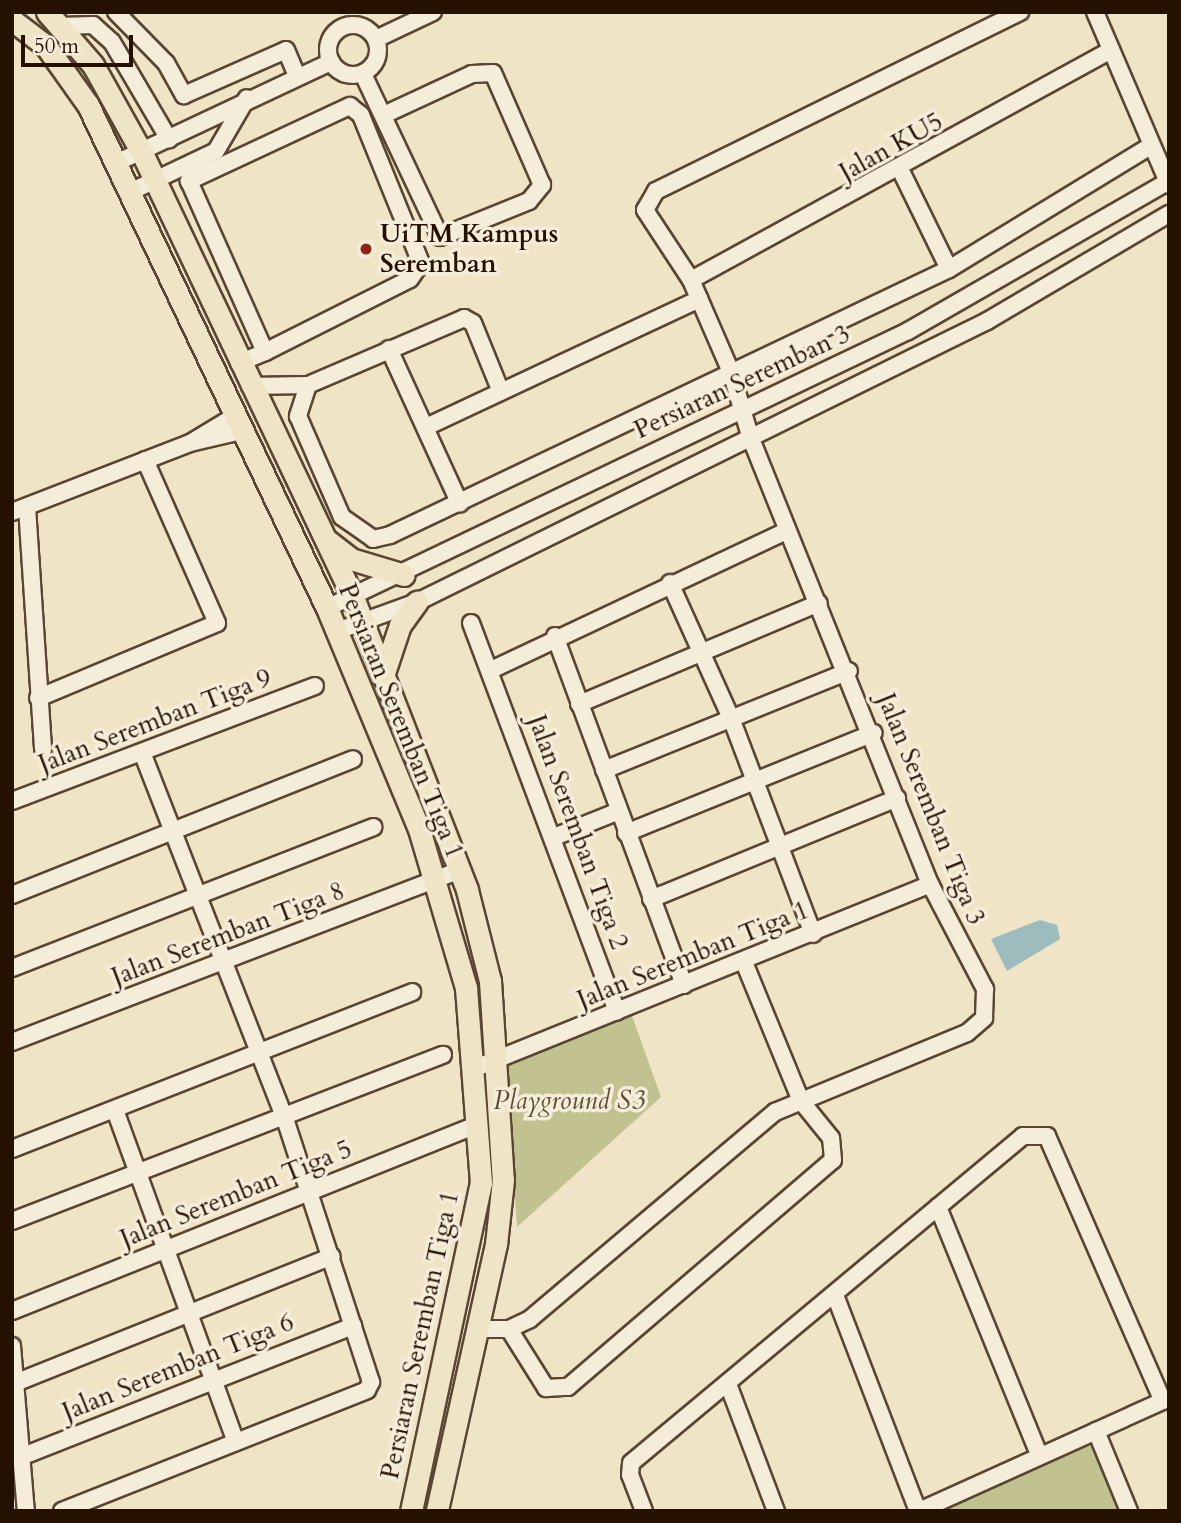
<!DOCTYPE html>
<style>
body{margin:0}
#map{position:relative;width:1181px;height:1523px;overflow:hidden;background:#f0e4c6;font-family:Cardo,serif}
div>[style]{position:absolute}
.green>*{inset:0;background:#c1c290}
.water>*{inset:0;background:#9dbcbe}
.roads{filter:drop-shadow(2px 0 #584632) drop-shadow(-2px 0 #584632) drop-shadow(0 2px #584632) drop-shadow(0 -2px #584632)}
.minor>*{height:16px;margin:-8px;padding:0 8px;transform-origin:8px;border-radius:8px;background:#f5edda}
.minor>.ring{margin:-8px;padding:0;box-sizing:content-box;background:none;border:16px solid #f5edda;border-radius:50%}
.major>*{height:21px;margin:-10.5px;padding:0 10.5px;transform-origin:10.5px;border-radius:10.5px;background:#f0e4c6}
.dots>*{width:19px;height:19px;translate:-50% -50%;box-sizing:border-box;border:4px solid #f5edda;border-radius:50%}
span{translate:-50% -50%;white-space:nowrap;text-align:center;line-height:1.15;-webkit-text-stroke:7px #f5edda;paint-order:stroke}
.street-label{font-size:26px;color:#251100}
.poi-label{font-size:26px;color:#251100;font-weight:700}
.left{translate:0 -50%;text-align:left}
.park-label{font-size:26px;color:#5c4f32;font-style:italic}
.frame{position:absolute;inset:0;border:14px solid #251100;pointer-events:none}
.scale{position:absolute;left:21px;top:35px;width:112px;height:32px;box-sizing:border-box;border:4px solid #251100;border-top:0;padding-left:9px;font-size:21px;line-height:24px;white-space:nowrap;color:#251100;-webkit-text-stroke:5px #f5edda;paint-order:stroke}
</style>
<div id="map">
<div class="green">
<div style="clip-path:polygon(630px 1010px,661px 1097px,517px 1227px,506px 1063px)"></div>
<div style="clip-path:polygon(1089px 1446px,1101px 1451px,1124px 1511px,939px 1511px)"></div>
</div>
<div class="water">
<div style="clip-path:polygon(1040px 920px,1057px 925px,1060px 939px,1007px 971px,991px 939px)"></div>
</div>
<div class="roads">
<div class="minor">
<div style="left:116px;top:12px;width:71px;rotate:45.6deg"></div>
<div style="left:166px;top:63px;width:37px;rotate:61deg"></div>
<div style="left:184px;top:95px;width:111px;rotate:-23.8deg"></div>
<div style="left:286px;top:50px;width:28px;rotate:67deg"></div>
<div style="left:1095px;top:12px;width:188px;rotate:66.8deg"></div>
<div class="ring" style="left:328px;top:25px;width:34px;height:34px"></div>
<div style="left:61px;top:26px;width:32px;rotate:-2deg"></div>
<div style="left:93px;top:25px;width:25px;rotate:42deg"></div>
<div style="left:112px;top:42px;width:113px;rotate:59.6deg"></div>
<div style="left:376px;top:39px;width:63px;rotate:-25.3deg"></div>
<div style="left:363px;top:74px;width:180px;rotate:64.7deg"></div>
<div style="left:440px;top:237px;width:96px;rotate:-22deg"></div>
<div style="left:529px;top:201px;width:21px;rotate:-51deg"></div>
<div style="left:542px;top:185px;width:122px;rotate:-113.6deg"></div>
<div style="left:493px;top:73px;width:21px;rotate:177deg"></div>
<div style="left:472px;top:74px;width:95px;rotate:155.1deg"></div>
<div style="left:116px;top:163px;width:238px;rotate:-25.2deg"></div>
<div style="left:901px;top:171px;width:109px;rotate:63.9deg"></div>
<div style="left:130px;top:192px;width:95px;rotate:-25.5deg"></div>
<div style="left:216px;top:151px;width:61px;rotate:-59.7deg"></div>
<div style="left:691px;top:280px;width:479px;rotate:-28.7deg"></div>
<div style="left:389px;top:349px;width:170px;rotate:65.4deg"></div>
<div style="left:239px;top:363px;width:28px;rotate:-23deg"></div>
<div style="left:265px;top:352px;width:162px;rotate:-26.7deg"></div>
<div style="left:410px;top:279px;width:19px;rotate:-55deg"></div>
<div style="left:421px;top:263px;width:160px;rotate:-112.1deg"></div>
<div style="left:361px;top:115px;width:14px;rotate:-141deg"></div>
<div style="left:350px;top:106px;width:178px;rotate:155deg"></div>
<div style="left:189px;top:181px;width:187px;rotate:66deg"></div>
<div style="left:308px;top:385px;width:33px;rotate:108deg"></div>
<div style="left:298px;top:416px;width:110px;rotate:66.5deg"></div>
<div style="left:342px;top:517px;width:38px;rotate:35deg"></div>
<div style="left:373px;top:539px;width:17px;rotate:-13deg"></div>
<div style="left:390px;top:535px;width:619px;rotate:-25.45deg"></div>
<div style="left:949px;top:269px;width:234px;rotate:-31.4deg"></div>
<div style="left:250px;top:386px;width:58px;rotate:-1deg"></div>
<div style="left:308px;top:385px;width:170px;rotate:-23.2deg"></div>
<div style="left:464px;top:318px;width:10px;rotate:29deg"></div>
<div style="left:473px;top:323px;width:74px;rotate:67.9deg"></div>
<div style="left:426px;top:427px;width:302px;rotate:-25.1deg"></div>
<div style="left:190px;top:443px;width:52px;rotate:-31deg"></div>
<div style="left:27px;top:507px;width:243px;rotate:86.2deg"></div>
<div style="left:12px;top:512px;width:191px;rotate:-21.2deg"></div>
<div style="left:190px;top:443px;width:53px;rotate:-13deg"></div>
<div style="left:670px;top:583px;width:148px;rotate:65.7deg"></div>
<div style="left:731px;top:718px;width:231px;rotate:69.2deg"></div>
<div style="left:327px;top:608px;width:644px;rotate:-25.49deg"></div>
<div style="left:908px;top:331px;width:301px;rotate:-29.9deg"></div>
<div style="left:471px;top:623px;width:415px;rotate:69.4deg"></div>
<div style="left:337px;top:631px;width:85px;rotate:-19.9deg"></div>
<div style="left:417px;top:602px;width:636px;rotate:-26.24deg"></div>
<div style="left:987px;top:321px;width:211px;rotate:-30.5deg"></div>
<div style="left:555px;top:636px;width:372px;rotate:69.7deg"></div>
<div style="left:491px;top:670px;width:327px;rotate:-25.2deg"></div>
<div style="left:38px;top:698px;width:194px;rotate:-22.7deg"></div>
<div style="left:217px;top:623px;width:178px;rotate:-113.8deg"></div>
<div style="left:579px;top:704px;width:260px;rotate:-22.8deg"></div>
<div style="left:604px;top:770px;width:264px;rotate:-22deg"></div>
<div style="left:12px;top:801px;width:324px;rotate:-20.8deg"></div>
<div style="left:626px;top:833px;width:267px;rotate:-22deg"></div>
<div style="left:554px;top:837px;width:70px;rotate:-21.8deg"></div>
<div style="left:12px;top:895px;width:367px;rotate:-21.7deg"></div>
<div style="left:651px;top:899px;width:266px;rotate:-22.3deg"></div>
<div style="left:12px;top:968px;width:388px;rotate:-21.3deg"></div>
<div style="left:12px;top:1042px;width:480px;rotate:-21deg"></div>
<div style="left:473px;top:1069px;width:493px;rotate:-22deg"></div>
<div style="left:115px;top:1110px;width:353px;rotate:70deg"></div>
<div style="left:12px;top:1149px;width:430px;rotate:-21.4deg"></div>
<div style="left:938px;top:1207px;width:268px;rotate:67.8deg"></div>
<div style="left:12px;top:1221px;width:462px;rotate:-21.1deg"></div>
<div style="left:835px;top:1295px;width:231px;rotate:69deg"></div>
<div style="left:12px;top:1311px;width:503px;rotate:-21.82deg"></div>
<div style="left:479px;top:1329px;width:30px"></div>
<div style="left:509px;top:1329px;width:23px;rotate:-25deg"></div>
<div style="left:530px;top:1319px;width:321px;rotate:-40.2deg"></div>
<div style="left:775px;top:1112px;width:208px;rotate:-22.4deg"></div>
<div style="left:967px;top:1033px;width:23px;rotate:-41deg"></div>
<div style="left:984px;top:1018px;width:29px;rotate:-88deg"></div>
<div style="left:985px;top:989px;width:119px;rotate:-117.6deg"></div>
<div style="left:930px;top:884px;width:480px;rotate:-111.9deg"></div>
<div style="left:751px;top:439px;width:70px;rotate:-106.6deg"></div>
<div style="left:731px;top:372px;width:100px;rotate:-113.5deg"></div>
<div style="left:691px;top:280px;width:84px;rotate:-123.3deg"></div>
<div style="left:645px;top:210px;width:22px;rotate:-60deg"></div>
<div style="left:656px;top:191px;width:406px;rotate:-26.2deg"></div>
<div style="left:509px;top:1329px;width:70px;rotate:57.9deg"></div>
<div style="left:546px;top:1388px;width:22px;rotate:-3deg"></div>
<div style="left:568px;top:1387px;width:349px;rotate:-40.6deg"></div>
<div style="left:833px;top:1160px;width:22px;rotate:-95deg"></div>
<div style="left:831px;top:1138px;width:48px;rotate:-129deg"></div>
<div style="left:801px;top:1101px;width:150px;rotate:-112.3deg"></div>
<div style="left:12px;top:1346px;width:166px;rotate:85.2deg"></div>
<div style="left:15px;top:1383px;width:341px;rotate:-21.8deg"></div>
<div style="left:728px;top:1384px;width:136px;rotate:69.3deg"></div>
<div style="left:1096px;top:1431px;width:87px;rotate:67.6deg"></div>
<div style="left:23px;top:1456px;width:355px;rotate:-21.5deg"></div>
<div style="left:62px;top:1511px;width:328px;rotate:-21.6deg"></div>
<div style="left:367px;top:1390px;width:9px;rotate:-63deg"></div>
<div style="left:371px;top:1382px;width:277px;rotate:-108.1deg"></div>
<div style="left:285px;top:1119px;width:393px;rotate:-111.3deg"></div>
<div style="left:644px;top:1511px;width:39px;rotate:-111deg"></div>
<div style="left:630px;top:1475px;width:12px;rotate:-85deg"></div>
<div style="left:631px;top:1463px;width:510px;rotate:-39.83deg"></div>
<div style="left:1023px;top:1136px;width:24px"></div>
<div style="left:1047px;top:1136px;width:289px;rotate:66.4deg"></div>
<div style="left:919px;top:1511px;width:268px;rotate:-24.3deg"></div>
</div>
<div class="major">
<div style="left:47px;top:12px;width:70px;rotate:49deg"></div>
<div style="left:93px;top:65px;width:101px;rotate:60.9deg"></div>
<div style="left:142px;top:153px;width:492px;rotate:64.6deg"></div>
<div style="left:353px;top:597px;width:314px;rotate:68.7deg"></div>
<div style="left:467px;top:890px;width:94px;rotate:75.8deg"></div>
<div style="left:490px;top:981px;width:199px;rotate:86.3deg"></div>
<div style="left:503px;top:1180px;width:64px;rotate:96.2deg"></div>
<div style="left:496px;top:1244px;width:273px;rotate:102.5deg"></div>
<div style="left:12px;top:20px;width:43px;rotate:37.4deg"></div>
<div style="left:46px;top:46px;width:72px;rotate:54.6deg"></div>
<div style="left:88px;top:105px;width:557px;rotate:64.59deg"></div>
<div style="left:327px;top:608px;width:239px;rotate:67.4deg"></div>
<div style="left:419px;top:829px;width:166px;rotate:73.5deg"></div>
<div style="left:466px;top:988px;width:195px;rotate:85.6deg"></div>
<div style="left:481px;top:1182px;width:336px;rotate:102deg"></div>
<div style="left:328px;top:541px;width:29px;rotate:38deg"></div>
<div style="left:351px;top:559px;width:55px;rotate:16.8deg"></div>
<div style="left:383px;top:676px;width:54px;rotate:-71.6deg"></div>
<div style="left:400px;top:625px;width:29px;rotate:-54deg"></div>
</div>
</div>
<div class="dots">
<div style="left:366px;top:249px;background:#8f2418"></div>
</div>
<div class="street-label">
<span style="left:891px;top:147px;rotate:-29deg">Jalan KU5</span>
<span style="left:742px;top:382px;rotate:-25deg">Persiaran Seremban 3</span>
<span style="left:155px;top:721px;rotate:-21deg">Jalan Seremban Tiga 9</span>
<span style="left:401px;top:721px;rotate:68deg">Persiaran Seremban Tiga 1</span>
<span style="left:931px;top:809px;rotate:68deg">Jalan Seremban Tiga 3</span>
<span style="left:578px;top:832px;rotate:70deg">Jalan Seremban Tiga 2</span>
<span style="left:228px;top:934px;rotate:-21deg">Jalan Seremban Tiga 8</span>
<span style="left:693px;top:955px;rotate:-22deg">Jalan Seremban Tiga 1</span>
<span style="left:236px;top:1194px;rotate:-22deg">Jalan Seremban Tiga 5</span>
<span style="left:420px;top:1335px;rotate:-78deg">Persiaran Seremban Tiga 1</span>
<span style="left:178px;top:1367px;rotate:-22deg">Jalan Seremban Tiga 6</span>
</div>
<div class="poi-label">
<span class="left" style="left:380px;top:249px">UiTM Kampus<br>Seremban</span>
</div>
<div class="park-label">
<span style="left:569px;top:1101px">Playground S3</span>
</div>
<div class="frame"></div>
<div class="scale">50 m</div>
</div>
